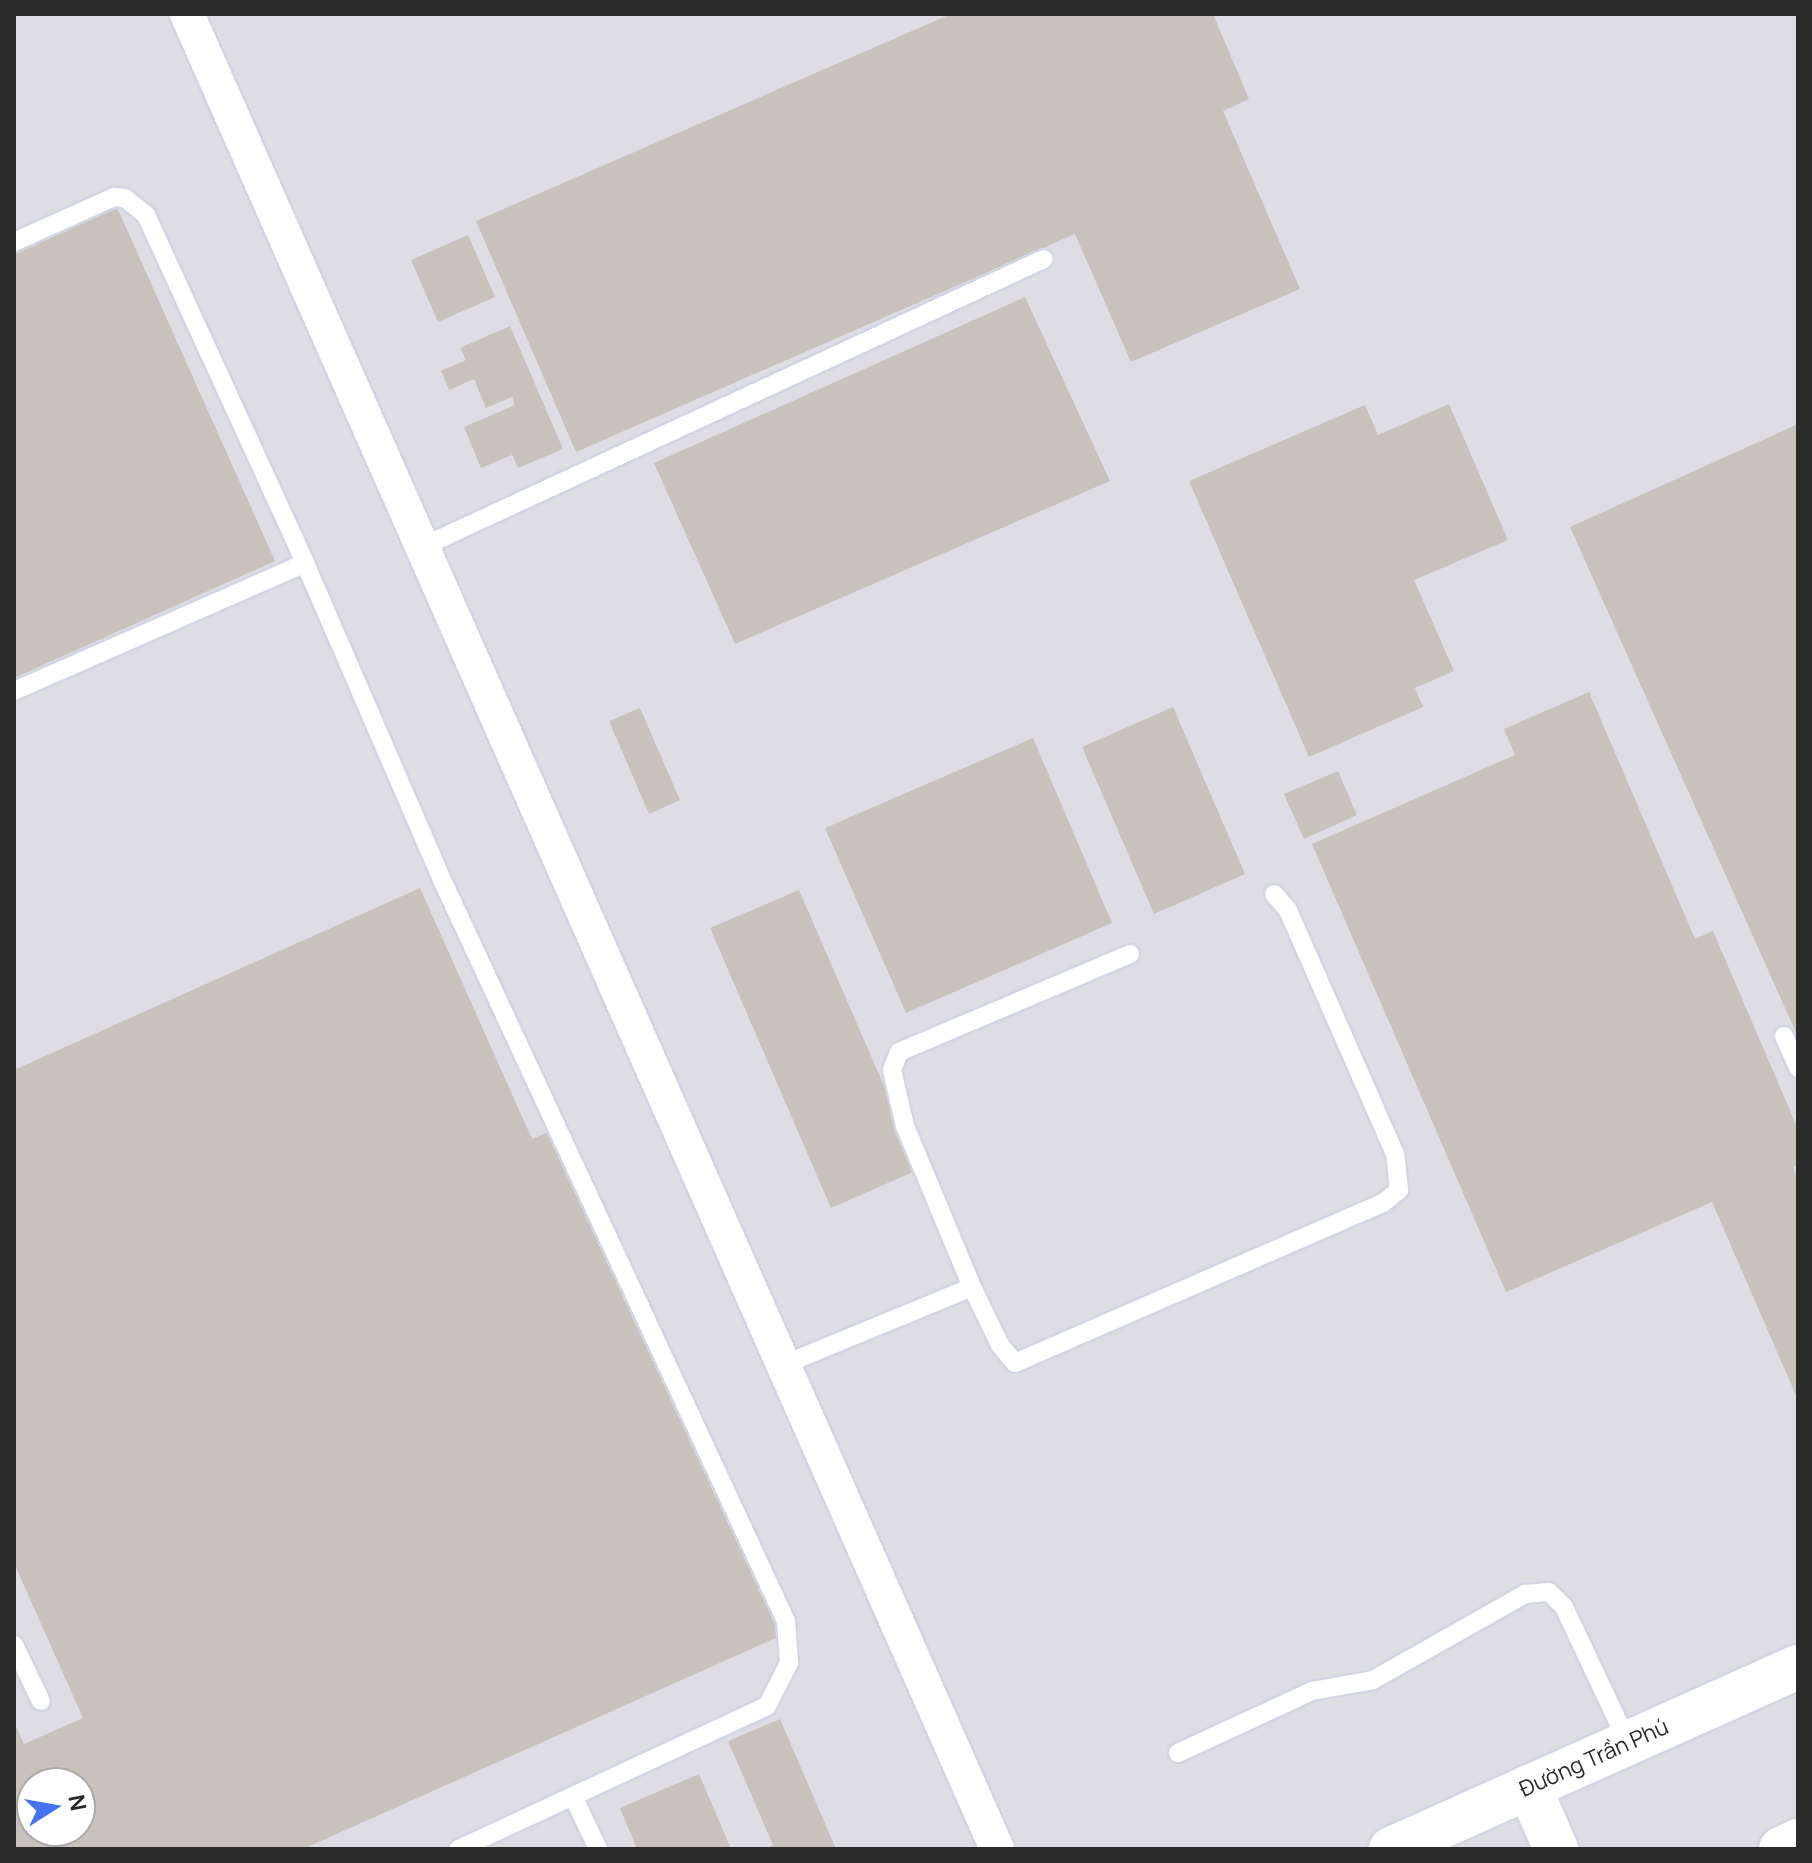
<!DOCTYPE html>
<meta charset="utf-8">
<style>
body{margin:0}
#map{position:relative;width:1812px;height:1863px;overflow:hidden;background:#ebe4dc;font-family:Manrope,sans-serif}
div>[style]{position:absolute}
.industrial>*{inset:0;background:#dedde4}
.building>*{inset:0;background:#c7c2bb}
.roads{filter:drop-shadow(2px 0 #d2d6e2) drop-shadow(-2px 0 #d2d6e2) drop-shadow(0 2px #d2d6e2) drop-shadow(0 -2px #d2d6e2)}
.lane>*{height:18px;margin:-9px;padding:0 9px;transform-origin:9px;border-radius:9px;background:#fff}
.street>*{height:34px;margin:-17px;padding:0 17px;transform-origin:17px;border-radius:17px;background:#fff}
.secondary>*{height:44px;margin:-22px;padding:0 22px;transform-origin:22px;border-radius:22px;background:#fff}
span{translate:-50% -50%;white-space:nowrap;text-align:center;line-height:1.15;-webkit-text-stroke:6px #fff;paint-order:stroke}
.street-label{font-size:22px;color:#2a2a2a}
.frame{position:absolute;inset:0;border:16px solid #2a2a2a;pointer-events:none}
.north{position:absolute;left:16px;top:1767px;width:80px;height:80px;box-sizing:border-box;background:#fff;border:2px solid #aaa;border-radius:50%;rotate:79deg;font-size:22px;font-weight:700;line-height:32px;text-align:center;color:#2a2a2a}
.north::after{content:'';display:block;margin:auto;width:28px;height:36px;background:#4473f1;clip-path:polygon(50% 0,100% 100%,50% 72%,0 100%)}
</style>
<div id="map">
<div class="industrial">
<div style="clip-path:polygon(evenodd,14px 14px,1798px 14px,1798px 1849px,14px 1849px,14px 14px,32px 1783px,80px 1783px,80px 1831px,32px 1831px,32px 1783px)"></div>
</div>
<div class="building">
<div style="clip-path:polygon(951px 14px,1213px 14px,1249px 99px,1223px 111px,1300px 289px,1131px 362px,1075px 234px,576px 452px,476px 221px)"></div>
<div style="clip-path:polygon(116px 205px,275px 561px,14px 678px,14px 251px)"></div>
<div style="clip-path:polygon(468px 235px,495px 297px,438px 322px,411px 260px)"></div>
<div style="clip-path:polygon(1025px 297px,1110px 481px,735px 644px,654px 463px)"></div>
<div style="clip-path:polygon(510px 326px,563px 449px,518px 468px,512px 455px,481px 468px,464px 427px,515px 405px,512px 397px,486px 408px,474px 379px,449px 390px,441px 371px,466px 360px,460px 348px)"></div>
<div style="clip-path:polygon(1449px 404px,1508px 540px,1414px 580px,1454px 671px,1415px 688px,1423px 707px,1309px 757px,1189px 481px,1365px 405px,1378px 435px)"></div>
<div style="clip-path:polygon(1798px 424px,1798px 1037px,1570px 527px)"></div>
<div style="clip-path:polygon(1589px 692px,1695px 939px,1713px 931px,1798px 1129px,1798px 1165px,1793px 1167px,1798px 1178px,1798px 1400px,1712px 1202px,1506px 1292px,1312px 844px,1515px 755px,1504px 729px)"></div>
<div style="clip-path:polygon(1173px 707px,1245px 874px,1154px 914px,1082px 747px)"></div>
<div style="clip-path:polygon(640px 708px,680px 800px,649px 814px,609px 721px)"></div>
<div style="clip-path:polygon(1033px 738px,1112px 923px,906px 1013px,825px 828px)"></div>
<div style="clip-path:polygon(1338px 771px,1357px 815px,1304px 839px,1284px 794px)"></div>
<div style="clip-path:polygon(evenodd,420px 888px,532px 1139px,555px 1129px,780px 1636px,303px 1849px,14px 1849px,14px 1722px,24px 1744px,83px 1718px,14px 1563px,14px 1070px,420px 888px,32px 1783px,80px 1783px,80px 1831px,32px 1831px,32px 1783px)"></div>
<div style="clip-path:polygon(799px 890px,920px 1169px,831px 1208px,710px 928px)"></div>
<div style="clip-path:polygon(780px 1719px,836px 1849px,764px 1849px,773px 1845px,728px 1741px)"></div>
<div style="clip-path:polygon(699px 1774px,731px 1849px,637px 1849px,620px 1808px)"></div>
</div>
<div class="roads">
<div class="lane">
<div style="left:14px;top:242px;width:110px;rotate:-24.2deg"></div>
<div style="left:114px;top:197px;width:11px;rotate:5deg"></div>
<div style="left:125px;top:198px;width:27px;rotate:39deg"></div>
<div style="left:146px;top:215px;width:383px;rotate:65.4deg"></div>
<div style="left:305px;top:563px;width:350px;rotate:66.6deg"></div>
<div style="left:444px;top:884px;width:812px;rotate:65.11deg"></div>
<div style="left:786px;top:1621px;width:42px;rotate:85.9deg"></div>
<div style="left:789px;top:1663px;width:48px;rotate:117.1deg"></div>
<div style="left:767px;top:1706px;width:340px;rotate:155.1deg"></div>
<div style="left:422px;top:547px;width:685px;rotate:-24.85deg"></div>
<div style="left:14px;top:691px;width:318px;rotate:-23.7deg"></div>
<div style="left:1784px;top:1036px;width:35px;rotate:66deg"></div>
<div style="left:972px;top:1287px;width:174px;rotate:-112.6deg"></div>
<div style="left:905px;top:1126px;width:57px;rotate:-103.1deg"></div>
<div style="left:892px;top:1070px;width:19px;rotate:-69deg"></div>
<div style="left:899px;top:1052px;width:251px;rotate:-23deg"></div>
<div style="left:783px;top:1365px;width:204px;rotate:-22.4deg"></div>
<div style="left:972px;top:1287px;width:64px;rotate:64.2deg"></div>
<div style="left:1000px;top:1345px;width:23px;rotate:50deg"></div>
<div style="left:1015px;top:1363px;width:401px;rotate:-23.5deg"></div>
<div style="left:1383px;top:1203px;width:21px;rotate:-39deg"></div>
<div style="left:1399px;top:1190px;width:36px;rotate:-96deg"></div>
<div style="left:1395px;top:1154px;width:266px;rotate:-113.7deg"></div>
<div style="left:1288px;top:910px;width:21px;rotate:-131deg"></div>
<div style="left:14px;top:1645px;width:62px;rotate:64.3deg"></div>
<div style="left:1178px;top:1753px;width:148px;rotate:-24.8deg"></div>
<div style="left:1312px;top:1691px;width:62px;rotate:-10.2deg"></div>
<div style="left:1373px;top:1680px;width:175px;rotate:-29.5deg"></div>
<div style="left:1525px;top:1594px;width:24px;rotate:-5deg"></div>
<div style="left:1549px;top:1592px;width:21px;rotate:45deg"></div>
<div style="left:1564px;top:1607px;width:150px;rotate:64.8deg"></div>
<div style="left:573px;top:1796px;width:59px;rotate:64.7deg"></div>
</div>
<div class="street">
<div style="left:187px;top:14px;width:2006px;rotate:66.18deg"></div>
</div>
<div class="secondary">
<div style="left:1529px;top:1787px;width:68px;rotate:66.5deg"></div>
<div style="left:1391px;top:1849px;width:446px;rotate:-24.1deg"></div>
<div style="left:1781px;top:1849px;width:19px;rotate:-25deg"></div>
</div>
</div>
<div class="street-label">
<span style="left:1594px;top:1758px;rotate:-24deg">Đường Trần Phú</span>
</div>
<div class="frame"></div>
<div class="north">N</div>
</div>
